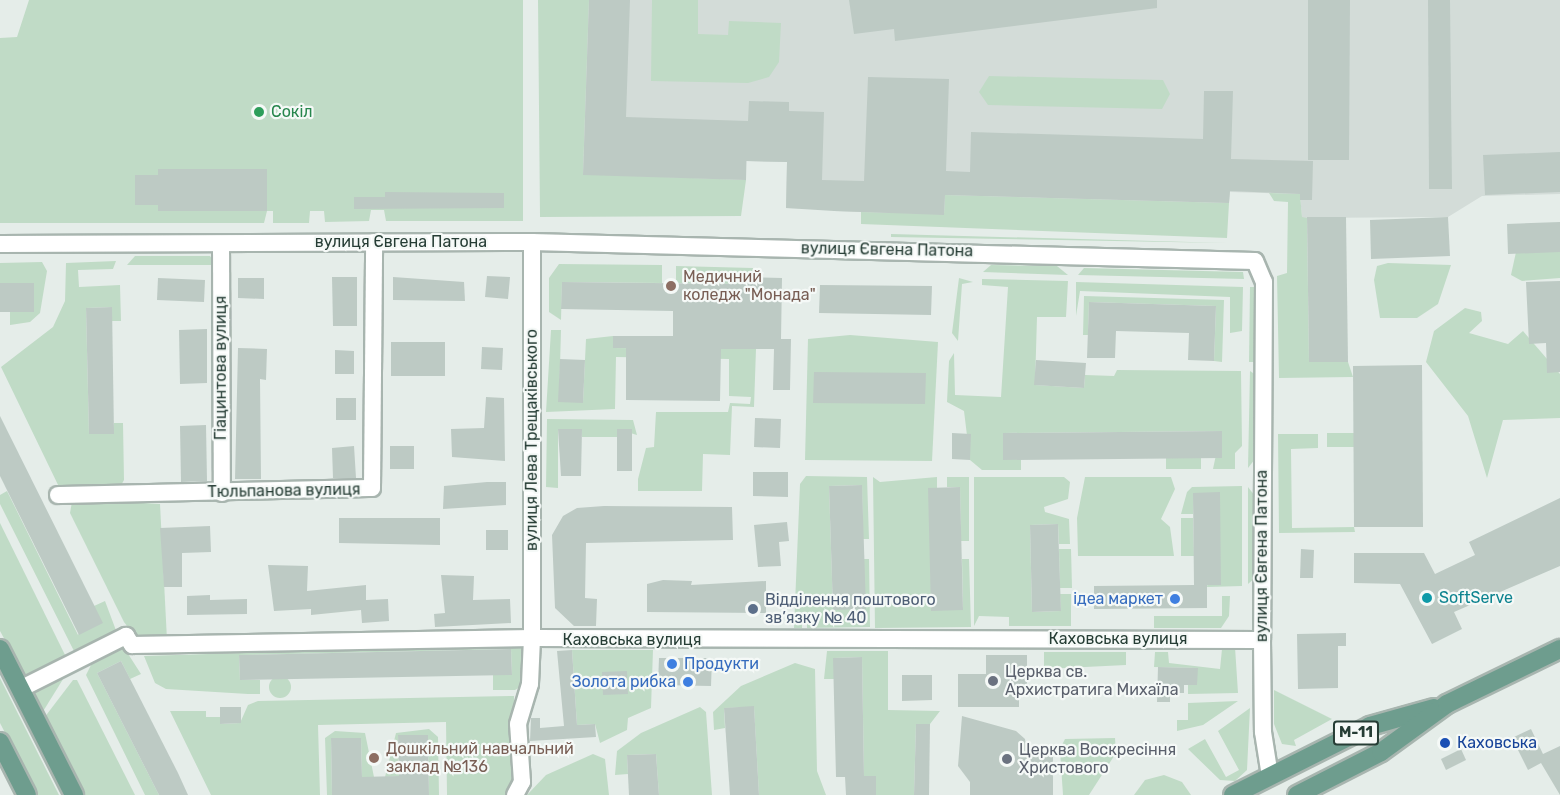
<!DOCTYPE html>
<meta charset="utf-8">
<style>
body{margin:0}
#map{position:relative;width:1560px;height:795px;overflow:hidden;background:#e5ede9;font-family:Rubik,sans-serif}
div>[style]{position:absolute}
.built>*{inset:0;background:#d3dcd8}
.green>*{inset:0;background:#c0dbc6}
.round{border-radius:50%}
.building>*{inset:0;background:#bdcac4}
.roads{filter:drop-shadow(2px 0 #a8b5af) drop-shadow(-2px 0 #a8b5af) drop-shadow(0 2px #a8b5af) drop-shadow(0 -2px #a8b5af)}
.minor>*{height:16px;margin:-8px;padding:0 8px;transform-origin:8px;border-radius:8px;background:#fff}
.major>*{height:18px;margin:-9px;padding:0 9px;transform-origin:9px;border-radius:9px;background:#6e9d8e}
.dots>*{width:16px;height:16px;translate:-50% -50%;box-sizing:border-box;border:3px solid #f5f9f7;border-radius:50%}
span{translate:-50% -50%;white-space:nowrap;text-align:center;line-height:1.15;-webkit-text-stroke:4.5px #f5f9f7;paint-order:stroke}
.shield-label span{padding:2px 4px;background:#f5f9f7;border:2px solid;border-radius:4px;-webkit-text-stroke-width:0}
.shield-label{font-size:15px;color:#263d35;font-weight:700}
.leisure-label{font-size:16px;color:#27864d}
.left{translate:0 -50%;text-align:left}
.street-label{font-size:16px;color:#263d35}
.education-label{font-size:16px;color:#785e54}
.culture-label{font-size:16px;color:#0d838f}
.shop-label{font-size:16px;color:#366cbe}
.right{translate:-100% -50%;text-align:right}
.service-label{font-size:16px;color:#4e5e75}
.worship-label{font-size:16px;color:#5b616d}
.transit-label{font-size:16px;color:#164399}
</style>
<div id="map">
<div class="built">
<div style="clip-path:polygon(589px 0,1560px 0,1560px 194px,1482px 196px,1448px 217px,1302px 218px,1300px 194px,1230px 192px,1229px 203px,945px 195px,944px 215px,834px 211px,835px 191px,821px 209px,786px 208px,787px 162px,747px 161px,746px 180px,583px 175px)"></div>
</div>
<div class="green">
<div style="clip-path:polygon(29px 0,523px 0,523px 221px,386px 221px,384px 210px,371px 210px,369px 221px,325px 222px,324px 211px,310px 211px,309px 223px,273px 223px,273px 211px,267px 211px,264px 223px,0 223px,0 38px,17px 37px)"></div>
<div style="clip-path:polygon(538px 0,589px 0,583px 174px,746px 180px,741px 216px,540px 217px)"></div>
<div style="clip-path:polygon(652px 0,698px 0,698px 34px,728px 35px,729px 21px,781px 23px,779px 62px,769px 77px,748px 83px,651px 81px)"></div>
<div style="clip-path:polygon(989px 76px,1163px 80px,1170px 94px,1162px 109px,988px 105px,979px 92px)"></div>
<div style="clip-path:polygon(1269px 193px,1300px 194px,1302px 217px,1307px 218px,1309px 362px,1348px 362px,1353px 377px,1279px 378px,1277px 276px,1287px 273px,1288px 202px,1274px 201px)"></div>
<div style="clip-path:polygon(945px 195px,1229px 203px,1227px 238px,861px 224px,861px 212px,944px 214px)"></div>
<div style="clip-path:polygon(891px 234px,1227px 243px,891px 237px)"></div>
<div style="clip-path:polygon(1560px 251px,1560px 278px,1522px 281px,1511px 275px,1516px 252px)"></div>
<div style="clip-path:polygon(135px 256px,210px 256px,217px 265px,127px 265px)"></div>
<div style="clip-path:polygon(116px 261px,113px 269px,78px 270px,79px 287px,120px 285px,121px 321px,112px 321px,112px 307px,86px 308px,89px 434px,112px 434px,114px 423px,123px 423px,124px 480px,119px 489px,60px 489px,1px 367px,53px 327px,65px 301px,66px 263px)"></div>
<div style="clip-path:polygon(42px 262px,47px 271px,40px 313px,30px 322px,10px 325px,10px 312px,34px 312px,34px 283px,0 283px,0 263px)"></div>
<div style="clip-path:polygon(1388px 263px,1451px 265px,1438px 304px,1417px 318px,1380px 318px,1374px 280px,1377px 266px)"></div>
<div style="clip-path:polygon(559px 264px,662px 265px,662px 283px,562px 282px,561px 320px,549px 312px,549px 278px)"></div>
<div style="clip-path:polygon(991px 265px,1057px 266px,1068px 275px,983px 272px)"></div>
<div style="clip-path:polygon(676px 266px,753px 268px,752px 277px,742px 277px,742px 284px,676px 283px)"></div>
<div style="clip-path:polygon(1084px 268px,1243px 272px,1244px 279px,1078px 275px)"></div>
<div style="clip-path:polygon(959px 278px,973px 282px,962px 284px,958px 341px,952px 333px)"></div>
<div style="clip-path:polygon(982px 279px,1068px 281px,1066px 317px,1037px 317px,1035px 385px,1084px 388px,1085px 375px,1114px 376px,1117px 370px,1241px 371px,1242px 446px,1235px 453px,1235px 469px,1213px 469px,1221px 431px,1004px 433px,1021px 460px,1021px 470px,982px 470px,970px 460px,964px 411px,947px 402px,949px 361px,954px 353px,955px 395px,1001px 397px,1008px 287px,982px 285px)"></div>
<div style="clip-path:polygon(1076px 282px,1243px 287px,1242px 331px,1230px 333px,1230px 297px,1080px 291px,1076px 316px)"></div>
<div style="clip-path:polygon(1250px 287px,1257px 287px,1256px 362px,1249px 362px)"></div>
<div style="clip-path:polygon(1084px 296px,1224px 300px,1222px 362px,1214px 361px,1216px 306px,1089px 302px,1088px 335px,1083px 335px)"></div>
<div style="clip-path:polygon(1465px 308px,1481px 312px,1482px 321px,1469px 333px,1508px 344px,1523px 331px,1560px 374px,1560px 418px,1503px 420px,1487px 478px,1468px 416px,1426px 362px,1434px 331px)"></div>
<div style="clip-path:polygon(551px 330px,561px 330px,559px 402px,583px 402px,586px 339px,613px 336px,613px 348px,756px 349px,754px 407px,732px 406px,730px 455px,703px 454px,702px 491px,638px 491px,638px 479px,646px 448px,654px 447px,656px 412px,728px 412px,730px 403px,750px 404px,751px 397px,729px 396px,729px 359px,616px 357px,615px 409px,546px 412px)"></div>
<div style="clip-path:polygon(850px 335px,938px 342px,932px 461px,805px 460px,808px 339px)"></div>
<div style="clip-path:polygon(1250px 371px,1256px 375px,1255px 459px,1248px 468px)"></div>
<div style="clip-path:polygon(547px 419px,633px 420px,637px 435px,617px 429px,617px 437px,582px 437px,581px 429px,558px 429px,558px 488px,546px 487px)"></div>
<div style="clip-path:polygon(1327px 433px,1354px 433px,1354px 447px,1327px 447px)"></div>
<div style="clip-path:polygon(1278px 434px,1318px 434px,1318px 448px,1291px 449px,1292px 528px,1354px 527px,1355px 532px,1279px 533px)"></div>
<div style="clip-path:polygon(1166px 458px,1201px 458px,1201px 469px,1166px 469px)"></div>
<div style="clip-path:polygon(806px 476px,867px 477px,869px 539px,863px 539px,862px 485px,829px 486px,833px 609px,864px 559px,869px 559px,870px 627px,807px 628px,807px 612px,802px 612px,802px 628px,794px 628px,800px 484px)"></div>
<div style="clip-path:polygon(873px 477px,880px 482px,937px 477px,937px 488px,928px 488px,963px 610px,962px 559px,969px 559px,971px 627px,875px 628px)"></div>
<div style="clip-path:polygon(947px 477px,969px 477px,969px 541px,961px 541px,960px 487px,947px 487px)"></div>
<div style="clip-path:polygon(974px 477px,1064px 477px,1070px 482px,1068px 499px,1044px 507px,1045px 512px,1069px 519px,1070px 544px,1059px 544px,1058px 524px,1030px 525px,1032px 612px,1061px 611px,1060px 594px,1071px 594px,1071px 626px,1009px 626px,1009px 617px,979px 616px,974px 626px)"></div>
<div style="clip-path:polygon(1085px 477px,1171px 477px,1175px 489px,1161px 519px,1170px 527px,1174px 556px,1078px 556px,1077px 518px)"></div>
<div style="clip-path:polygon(1242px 486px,1242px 586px,1207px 587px,1220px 493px,1194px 493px,1193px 514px,1181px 514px,1187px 492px,1192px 487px)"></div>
<div style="clip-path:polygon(1248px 487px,1255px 496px,1256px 577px,1248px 584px)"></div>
<div style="clip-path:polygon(7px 491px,78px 635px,94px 606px,105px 601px,117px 633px,76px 655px,0 504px,0 495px)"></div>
<div style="clip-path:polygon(96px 500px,160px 504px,167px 640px,138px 640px,124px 622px,70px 513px,72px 502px)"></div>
<div style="clip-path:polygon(1181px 518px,1193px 518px,1194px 556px,1181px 556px)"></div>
<div style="clip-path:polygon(0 523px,67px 659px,26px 678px,0 631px)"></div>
<div style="clip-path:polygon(1059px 549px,1071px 549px,1072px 588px,1060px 588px)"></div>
<div style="clip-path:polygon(1222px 596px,1230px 596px,1229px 616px,1221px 628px,1154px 628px,1154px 616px,1222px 616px)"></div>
<div style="clip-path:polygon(521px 644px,525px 684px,515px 690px,493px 690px,493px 675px,512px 674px,511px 649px,239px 655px,240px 680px,260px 680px,260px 694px,248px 694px,166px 689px,155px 683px,144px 656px)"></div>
<div style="clip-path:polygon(123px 646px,141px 674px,130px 679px,121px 661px,97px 673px,159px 795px,145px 795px,86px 675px,96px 655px)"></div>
<div style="clip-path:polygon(1235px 647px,1238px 693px,1188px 694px,1188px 685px,1197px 685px,1197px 668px,1154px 667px,1155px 652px,1168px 652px,1169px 663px,1220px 669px,1222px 649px)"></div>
<div style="clip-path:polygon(572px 650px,653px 650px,651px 708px,628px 718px,627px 730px,600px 743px,595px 724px,577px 725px)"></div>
<div style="clip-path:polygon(827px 651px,888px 651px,888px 710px,940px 711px,930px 724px,916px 724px,914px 795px,876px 795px,876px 776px,864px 776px,862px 657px,834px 658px,834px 679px,824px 679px)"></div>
<div style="clip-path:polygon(1044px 652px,1126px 652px,1126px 665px,1044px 669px)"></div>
<div style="clip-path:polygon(795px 663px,815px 669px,817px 771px,826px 795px,759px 795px,754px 707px,724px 708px,725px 728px,714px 730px,713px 712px,741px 686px)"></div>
<div style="clip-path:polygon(61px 675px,65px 676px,42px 713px,32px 692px)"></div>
<div class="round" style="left:269px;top:676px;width:22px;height:22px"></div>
<div style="clip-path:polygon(0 678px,59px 795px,37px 795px,0 723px)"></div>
<div style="clip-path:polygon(73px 680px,77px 680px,135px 795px,82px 795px,44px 718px)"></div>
<div style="clip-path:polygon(1274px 690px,1332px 719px,1294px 740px,1296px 746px,1282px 744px,1274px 724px)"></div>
<div style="clip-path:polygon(514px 696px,514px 778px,506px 795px,447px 795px,446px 722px,318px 725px,320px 795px,211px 795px,170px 711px,206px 711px,206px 717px,220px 717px,220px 724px,240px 723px,248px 705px,258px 701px)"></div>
<div style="clip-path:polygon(1238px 701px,1203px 725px,1177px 731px,1177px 720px,1188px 720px,1188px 703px)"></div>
<div style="clip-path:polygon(700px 707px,706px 712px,712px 795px,659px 795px,656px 754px,627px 755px,628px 774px,615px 775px,617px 751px,641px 733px)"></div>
<div style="clip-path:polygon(1250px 708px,1247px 770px,1235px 781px,1220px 780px,1188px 749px,1205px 739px,1226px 777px,1239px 770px,1218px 731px)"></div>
<div style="clip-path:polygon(429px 729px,438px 737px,439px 795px,429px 795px,428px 735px,398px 736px,399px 776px,385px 777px,396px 733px)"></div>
<div style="clip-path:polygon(335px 731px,365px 733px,374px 777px,362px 777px,361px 738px,331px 738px,332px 795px,327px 795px,325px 738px)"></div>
<div style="clip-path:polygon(1115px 738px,1116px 753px,1089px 795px,1063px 795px,1060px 749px,1065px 739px)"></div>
<div style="clip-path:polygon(593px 754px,605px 759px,609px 795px,527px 795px,546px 775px)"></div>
<div style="clip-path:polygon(1164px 775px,1182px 782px,1191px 795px,1134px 795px,1145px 780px)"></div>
</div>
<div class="building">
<div style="clip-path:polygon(589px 0,630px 0,626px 117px,748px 121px,749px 101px,789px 102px,789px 111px,824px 112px,822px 180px,864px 181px,868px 77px,949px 79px,946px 171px,970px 172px,971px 132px,1203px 139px,1204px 91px,1233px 91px,1231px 159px,1313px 161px,1312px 200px,1300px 200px,1300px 194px,1230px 191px,1229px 203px,945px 195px,944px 215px,834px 211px,786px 208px,787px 162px,746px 161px,746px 180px,583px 175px)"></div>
<div style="clip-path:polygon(849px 0,1157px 0,1157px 8px,895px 41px,894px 29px,854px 34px)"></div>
<div style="clip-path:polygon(1308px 0,1350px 0,1349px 160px,1308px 160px)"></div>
<div style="clip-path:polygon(1428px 0,1450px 0,1452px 189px,1429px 189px)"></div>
<div style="clip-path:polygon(1560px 152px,1560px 192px,1485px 195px,1483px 155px)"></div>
<div style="clip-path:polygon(158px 169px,267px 169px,267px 211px,158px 211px,158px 205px,135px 205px,135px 175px,158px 175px)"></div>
<div style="clip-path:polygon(385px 192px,504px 193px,504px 208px,354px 209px,354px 197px,385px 197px)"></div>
<div style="clip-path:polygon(1307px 217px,1346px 217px,1348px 362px,1309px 362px)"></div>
<div style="clip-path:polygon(1448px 217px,1450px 256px,1371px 259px,1370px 220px)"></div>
<div style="clip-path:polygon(1560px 222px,1560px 252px,1508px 254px,1507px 224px)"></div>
<div style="clip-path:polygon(487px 276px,510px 277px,508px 299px,485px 297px)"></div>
<div style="clip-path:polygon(332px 277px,357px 277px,357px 326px,333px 326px)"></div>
<div style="clip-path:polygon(393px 277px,464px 282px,465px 301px,393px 300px)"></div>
<div style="clip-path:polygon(742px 277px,782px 278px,781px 339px,791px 339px,790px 390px,773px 390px,774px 349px,721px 349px,720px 401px,626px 400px,626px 348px,613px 348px,613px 336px,673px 336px,673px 311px,561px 309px,562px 282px,742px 284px)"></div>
<div style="clip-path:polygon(158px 278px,205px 280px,204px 302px,157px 300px)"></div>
<div style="clip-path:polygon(238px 278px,264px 278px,264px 299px,238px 298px)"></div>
<div style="clip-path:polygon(1560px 281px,1560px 372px,1547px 373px,1546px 343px,1529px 344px,1526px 282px)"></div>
<div style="clip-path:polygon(0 283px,34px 283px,34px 312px,0 312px)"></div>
<div style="clip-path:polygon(820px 285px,932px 286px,931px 315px,819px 313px)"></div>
<div style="clip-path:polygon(1089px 302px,1216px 306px,1214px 361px,1188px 360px,1189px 333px,1116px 331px,1115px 358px,1087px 358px)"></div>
<div style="clip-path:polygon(112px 307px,114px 434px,89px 434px,86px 308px)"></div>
<div style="clip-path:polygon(207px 329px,207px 383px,180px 384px,179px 330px)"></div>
<div style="clip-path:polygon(391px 342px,445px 342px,445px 376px,391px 376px)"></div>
<div style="clip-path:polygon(482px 347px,503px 348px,502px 370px,481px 369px)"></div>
<div style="clip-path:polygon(238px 348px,267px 349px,266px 380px,260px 379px,261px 479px,235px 479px)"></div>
<div style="clip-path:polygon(335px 350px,354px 351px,354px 374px,335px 374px)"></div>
<div style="clip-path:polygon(560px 359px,585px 360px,583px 403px,558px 402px)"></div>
<div style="clip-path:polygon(1036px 360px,1086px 363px,1084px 388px,1034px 385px)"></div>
<div style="clip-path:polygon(1422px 365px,1423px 527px,1354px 527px,1353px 366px)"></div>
<div style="clip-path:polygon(814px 372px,926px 373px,925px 404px,813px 403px)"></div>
<div style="clip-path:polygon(486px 397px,504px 398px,505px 461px,452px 457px,451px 429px,484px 428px)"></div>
<div style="clip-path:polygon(336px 398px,356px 398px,356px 420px,336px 420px)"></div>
<div style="clip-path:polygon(0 416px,103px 623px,79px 635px,0 476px)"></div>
<div style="clip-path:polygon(755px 418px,781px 419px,780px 448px,754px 447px)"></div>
<div style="clip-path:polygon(206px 425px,207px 481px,181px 482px,180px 426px)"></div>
<div style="clip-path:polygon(558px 429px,582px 429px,581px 476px,561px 476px)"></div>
<div style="clip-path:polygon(617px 429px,632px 429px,632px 471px,617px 471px)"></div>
<div style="clip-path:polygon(1222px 431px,1222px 458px,1003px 460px,1003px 433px)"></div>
<div style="clip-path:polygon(952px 433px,971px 434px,970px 460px,952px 459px)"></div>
<div style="clip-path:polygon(354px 446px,356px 478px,333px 478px,332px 448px)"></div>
<div style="clip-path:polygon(390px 446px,414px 446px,414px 469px,390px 469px)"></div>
<div style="clip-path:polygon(753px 472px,788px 472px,788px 497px,753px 496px)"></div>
<div style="clip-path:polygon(487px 482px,506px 482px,506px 505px,443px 509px,444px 486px)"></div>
<div style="clip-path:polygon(862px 485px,866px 609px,833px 610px,829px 486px)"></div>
<div style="clip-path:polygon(960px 487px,963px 610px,931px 611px,928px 488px)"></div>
<div style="clip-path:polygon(1220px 492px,1221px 585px,1207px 585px,1207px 608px,1094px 609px,1094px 586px,1194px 585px,1193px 493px)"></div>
<div style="clip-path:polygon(1560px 498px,1560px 566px,1454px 612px,1462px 629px,1432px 644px,1400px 584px,1354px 583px,1354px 553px,1424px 553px,1435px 574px,1475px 555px,1469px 542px)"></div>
<div style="clip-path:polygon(604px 506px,732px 507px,733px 540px,586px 543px,585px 598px,597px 599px,596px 626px,574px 626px,555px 608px,552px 535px,563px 516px,577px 508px)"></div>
<div style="clip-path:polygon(339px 518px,440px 518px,440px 545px,339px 543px)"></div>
<div style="clip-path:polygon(787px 522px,789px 541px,779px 542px,781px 566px,758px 567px,754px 525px)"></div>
<div style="clip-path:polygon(1058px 524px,1061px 611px,1032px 612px,1030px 525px)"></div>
<div style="clip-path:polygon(210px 526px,211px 552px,182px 553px,182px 587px,164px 587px,160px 528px)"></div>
<div style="clip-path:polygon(486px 530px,508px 530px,508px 550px,486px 550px)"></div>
<div style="clip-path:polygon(1301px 549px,1314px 550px,1313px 578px,1300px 578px)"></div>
<div style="clip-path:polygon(268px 565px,308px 566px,307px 591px,366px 585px,366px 600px,388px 599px,389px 621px,362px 623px,361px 610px,311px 615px,311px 609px,274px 611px)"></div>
<div style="clip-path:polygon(441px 575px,474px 576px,473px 600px,510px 599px,511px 623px,435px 627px,434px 614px,445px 613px)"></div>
<div style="clip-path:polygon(663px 580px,692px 581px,691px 585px,766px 581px,766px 613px,647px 612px,647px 584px)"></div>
<div style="clip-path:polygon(210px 595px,210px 600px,247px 599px,247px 614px,187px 615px,187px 596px)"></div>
<div style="clip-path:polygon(1346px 633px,1346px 646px,1338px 646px,1338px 688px,1298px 689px,1297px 634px)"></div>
<div style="clip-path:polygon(511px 649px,512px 675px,240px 680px,239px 655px)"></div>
<div style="clip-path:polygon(572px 650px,577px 725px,595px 724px,596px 737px,530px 741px,531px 718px,540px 718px,540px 728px,564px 726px,557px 651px)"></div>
<div style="clip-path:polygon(986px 655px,1027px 655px,1027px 690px,1019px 690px,1019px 707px,958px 707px,958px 674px,986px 674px)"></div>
<div style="clip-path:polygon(862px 657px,864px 776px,876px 776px,876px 795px,846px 795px,845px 777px,836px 777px,833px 658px)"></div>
<div style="clip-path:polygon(659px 658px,712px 658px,711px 686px,658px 685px)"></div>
<div style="clip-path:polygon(121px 661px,178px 773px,188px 795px,159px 795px,97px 673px)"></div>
<div style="clip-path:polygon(1158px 667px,1198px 668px,1197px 685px,1184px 685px,1184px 693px,1170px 693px,1170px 702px,1157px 702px)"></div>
<div style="clip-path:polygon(627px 671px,628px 694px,603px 695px,602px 672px)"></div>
<div style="clip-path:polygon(902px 675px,932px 675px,932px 700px,902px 701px)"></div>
<div style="clip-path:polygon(754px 706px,759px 795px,730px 795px,724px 708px)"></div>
<div style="clip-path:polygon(220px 707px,241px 707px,241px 723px,220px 724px)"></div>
<div style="clip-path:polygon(962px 716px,1016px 731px,1025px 739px,1027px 752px,1053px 754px,1053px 795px,970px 795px,970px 782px,958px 766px)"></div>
<div style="clip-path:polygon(916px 724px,930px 724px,929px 795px,914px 795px)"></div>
<div style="clip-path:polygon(1531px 729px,1543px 754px,1560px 746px,1560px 795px,1541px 763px,1528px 770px,1512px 738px)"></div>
<div style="clip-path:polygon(398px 735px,428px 735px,429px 795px,332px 795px,331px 738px,361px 738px,362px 777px,399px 776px)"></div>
<div style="clip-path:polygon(1461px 749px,1466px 760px,1446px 770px,1441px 759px)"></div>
<div style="clip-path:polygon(656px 754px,659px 795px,629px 795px,627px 755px)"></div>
</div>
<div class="roads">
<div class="minor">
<div style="left:0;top:244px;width:532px;rotate:-0.22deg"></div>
<div style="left:532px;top:242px;width:723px;rotate:1.51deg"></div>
<div style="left:1255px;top:261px;width:23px;rotate:67deg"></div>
<div style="left:1264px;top:282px;width:358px;rotate:90.3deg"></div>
<div style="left:1262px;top:640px;width:92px;rotate:89.4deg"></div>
<div style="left:1263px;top:732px;width:45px;rotate:81deg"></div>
<div style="left:221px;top:244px;width:249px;rotate:89.8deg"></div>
<div style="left:58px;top:495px;width:314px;rotate:-1.3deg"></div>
<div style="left:372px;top:488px;width:246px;rotate:-89.5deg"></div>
<div style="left:20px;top:689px;width:119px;rotate:-26.6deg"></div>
<div style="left:126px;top:636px;width:11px;rotate:56deg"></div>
<div style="left:132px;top:645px;width:400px;rotate:-1deg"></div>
<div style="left:532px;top:638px;width:730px;rotate:0.16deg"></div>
<div style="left:515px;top:795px;width:15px;rotate:-62deg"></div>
<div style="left:522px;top:782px;width:58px;rotate:-93.9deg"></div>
<div style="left:518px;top:724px;width:42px;rotate:-73.3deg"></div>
<div style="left:530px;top:684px;width:46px;rotate:-87.5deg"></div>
<div style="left:532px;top:638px;width:396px;rotate:-90deg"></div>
</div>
<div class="major">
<div style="left:0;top:649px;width:164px;rotate:63.1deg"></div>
<div style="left:0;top:742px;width:59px;rotate:63deg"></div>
<div style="left:1233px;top:795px;width:153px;rotate:-26.7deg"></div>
<div style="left:1370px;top:726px;width:66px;rotate:-15.7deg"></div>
<div style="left:1297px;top:795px;width:94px;rotate:-27.1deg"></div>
<div style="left:1381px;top:752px;width:82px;rotate:-36deg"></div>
<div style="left:1447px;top:704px;width:126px;rotate:-26deg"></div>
</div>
</div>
<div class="dots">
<div style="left:259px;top:112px;background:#2e9e5b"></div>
<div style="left:671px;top:286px;background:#8d6e63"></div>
<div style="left:1427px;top:598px;background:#0f9aa8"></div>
<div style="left:1175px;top:599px;background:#3f7fe0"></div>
<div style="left:753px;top:609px;background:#5c6f8a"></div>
<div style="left:672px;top:664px;background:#3f7fe0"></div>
<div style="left:993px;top:681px;background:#6b7280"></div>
<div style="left:688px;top:682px;background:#3f7fe0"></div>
<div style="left:1445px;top:743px;background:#1a4fb4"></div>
<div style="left:374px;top:758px;background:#8d6e63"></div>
<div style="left:1007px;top:759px;background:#6b7280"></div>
</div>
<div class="shield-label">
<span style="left:1356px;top:733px">М-11</span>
</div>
<div class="leisure-label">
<span class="left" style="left:271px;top:112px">Сокіл</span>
</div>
<div class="street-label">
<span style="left:401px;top:242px">вулиця Євгена Патона</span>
<span style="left:887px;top:250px;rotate:1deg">вулиця Євгена Патона</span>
<span style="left:221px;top:368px;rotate:-90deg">Гіацинтова вулиця</span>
<span style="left:532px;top:440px;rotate:-90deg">вулиця Лева Трещаківського</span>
<span style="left:284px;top:491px;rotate:-1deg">Тюльпанова вулиця</span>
<span style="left:1262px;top:556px;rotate:-90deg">вулиця Євгена Патона</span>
<span style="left:1118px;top:639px">Каховська вулиця</span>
<span style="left:632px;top:640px">Каховська вулиця</span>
</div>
<div class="education-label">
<span class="left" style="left:683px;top:286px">Медичний<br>коледж "Монада"</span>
<span class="left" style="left:386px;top:758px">Дошкільний навчальний<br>заклад №136</span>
</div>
<div class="culture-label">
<span class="left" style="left:1439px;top:598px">SoftServe</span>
</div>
<div class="shop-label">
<span class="right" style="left:1163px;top:599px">ідеа маркет</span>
<span class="left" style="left:684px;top:664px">Продукти</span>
<span class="right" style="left:676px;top:682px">Золота рибка</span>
</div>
<div class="service-label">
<span class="left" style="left:765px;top:609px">Відділення поштового<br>зв’язку № 40</span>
</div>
<div class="worship-label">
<span class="left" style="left:1005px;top:681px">Церква св.<br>Архистратига Михаїла</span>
<span class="left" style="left:1019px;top:759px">Церква Воскресіння<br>Христового</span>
</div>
<div class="transit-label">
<span class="left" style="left:1457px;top:743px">Каховська</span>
</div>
</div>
